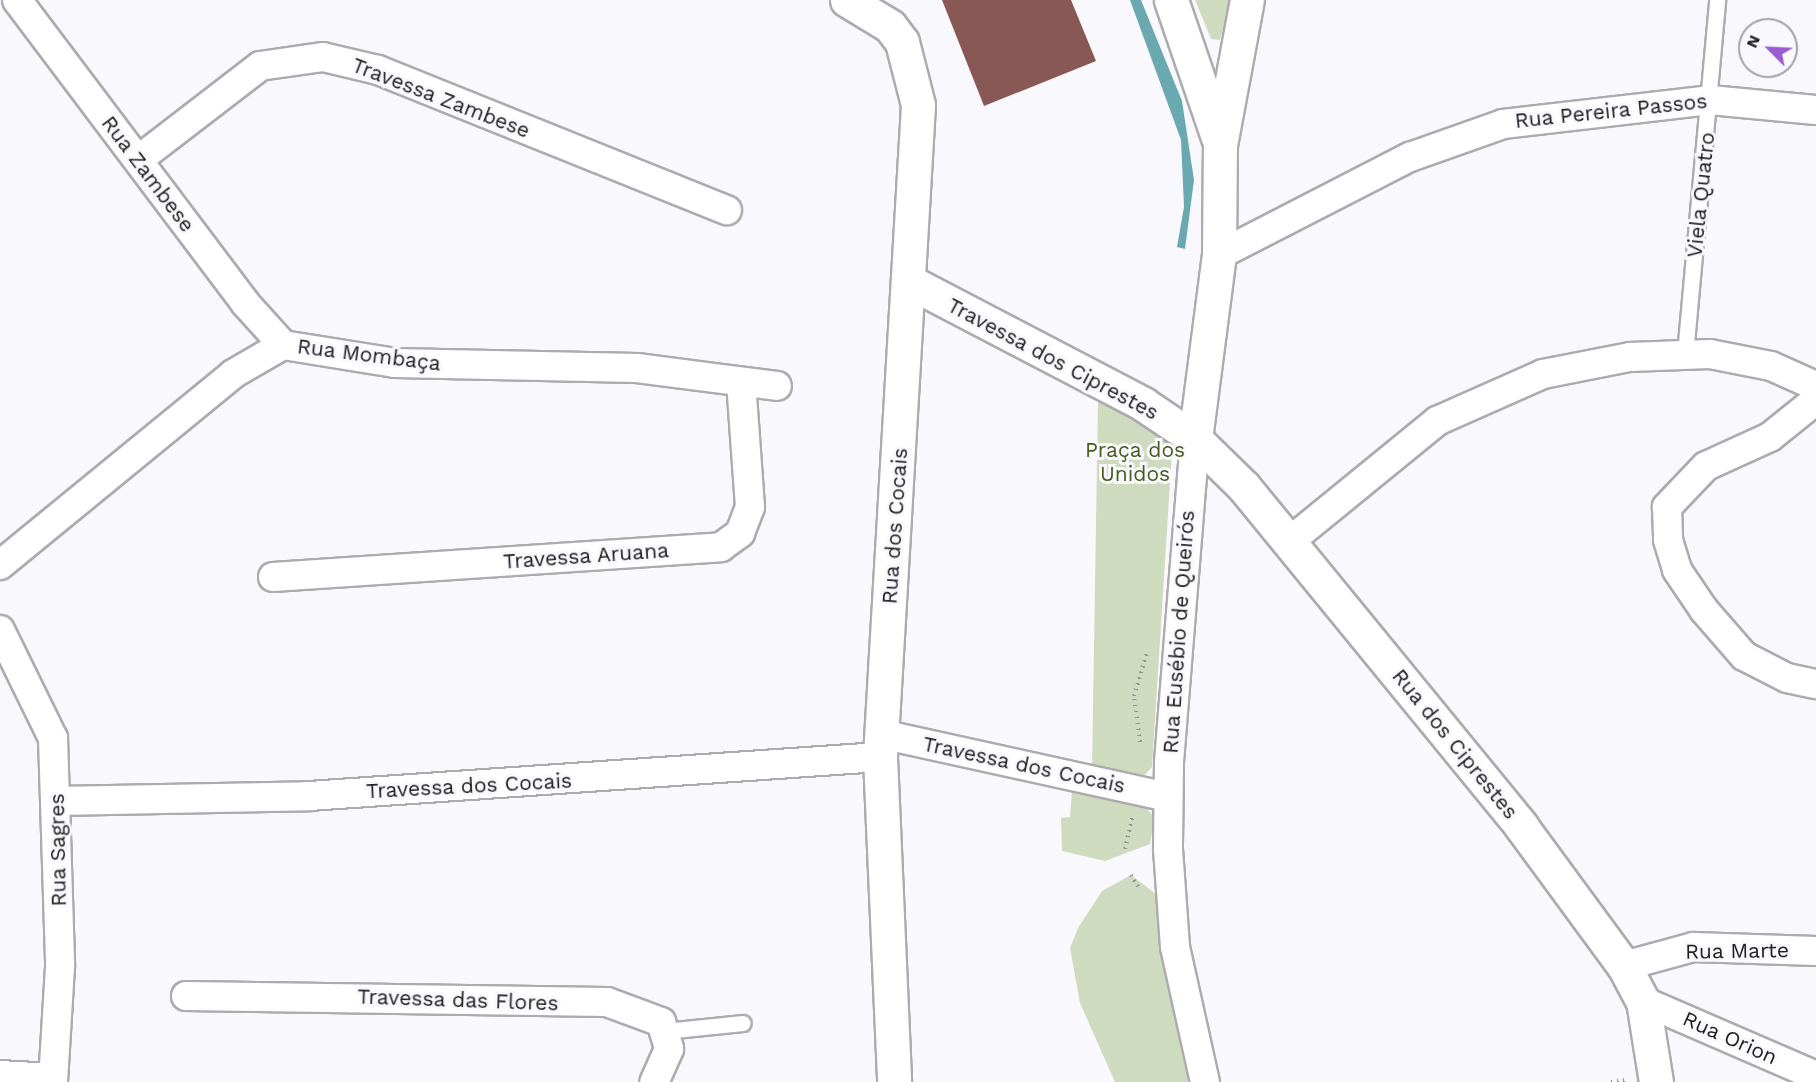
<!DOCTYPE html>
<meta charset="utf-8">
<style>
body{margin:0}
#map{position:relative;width:1816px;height:1082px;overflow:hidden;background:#f9f8fd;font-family:"Work Sans",sans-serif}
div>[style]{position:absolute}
.green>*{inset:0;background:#cfdbbf}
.water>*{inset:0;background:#6ba9b0}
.building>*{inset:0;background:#885855}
.path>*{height:4px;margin-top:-2px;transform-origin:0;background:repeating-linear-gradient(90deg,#929195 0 1.5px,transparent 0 6px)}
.roads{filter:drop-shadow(2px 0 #acabb0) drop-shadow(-2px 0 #acabb0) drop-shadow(0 2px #acabb0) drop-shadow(0 -2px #acabb0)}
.service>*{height:15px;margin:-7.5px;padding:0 7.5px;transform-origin:7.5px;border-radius:7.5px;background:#fff}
.minor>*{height:28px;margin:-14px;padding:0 14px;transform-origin:14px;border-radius:14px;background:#fff}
.tertiary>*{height:33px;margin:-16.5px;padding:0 16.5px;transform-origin:16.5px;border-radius:16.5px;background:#fff}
span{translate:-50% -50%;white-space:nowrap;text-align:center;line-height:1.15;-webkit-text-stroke:6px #f9f8fd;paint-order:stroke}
.street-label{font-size:21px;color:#202022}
.park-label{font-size:21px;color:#465c1c}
.north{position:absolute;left:1738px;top:18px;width:60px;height:60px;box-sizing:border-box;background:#f9f8fd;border:2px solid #a2a2a5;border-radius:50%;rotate:294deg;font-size:16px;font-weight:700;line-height:24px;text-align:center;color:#202022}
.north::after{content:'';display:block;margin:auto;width:21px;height:27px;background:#9b5bd1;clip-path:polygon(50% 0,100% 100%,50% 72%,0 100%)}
</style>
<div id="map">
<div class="green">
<div style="clip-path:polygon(1195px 0,1231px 0,1220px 40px,1211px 39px)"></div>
<div style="clip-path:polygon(1098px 401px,1162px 433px,1172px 451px,1152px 767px,1142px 778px,1092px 769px)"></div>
<div style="clip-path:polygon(1072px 791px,1144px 805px,1155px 818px,1150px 844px,1105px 861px,1062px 851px,1061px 818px,1070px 817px)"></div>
<div style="clip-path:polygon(1131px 875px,1156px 894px,1160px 948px,1188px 1082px,1115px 1082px,1080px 1003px,1070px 948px,1078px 928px,1102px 891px)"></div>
</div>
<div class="water">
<div style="clip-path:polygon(1130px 0,1141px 0,1182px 101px,1194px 180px,1185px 249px,1177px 247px,1184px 207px,1181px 140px)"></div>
</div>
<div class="building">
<div style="clip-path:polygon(942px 0,1071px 0,1096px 61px,984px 106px)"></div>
</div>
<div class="path">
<div style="left:1140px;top:742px;width:46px;rotate:-97.4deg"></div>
<div style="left:1134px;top:696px;width:45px;rotate:-73.2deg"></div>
<div style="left:1125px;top:849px;width:32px;rotate:-77deg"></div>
<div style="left:1131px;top:875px;width:17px;rotate:59deg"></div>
<div style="left:1611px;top:1082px;width:14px;rotate:-8deg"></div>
</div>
<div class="roads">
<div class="service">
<div style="left:1685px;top:354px;width:355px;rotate:-84.8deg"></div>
<div style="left:665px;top:1031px;width:78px;rotate:-5.9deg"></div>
</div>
<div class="minor">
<div style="left:17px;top:0;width:381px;rotate:53deg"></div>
<div style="left:246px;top:304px;width:55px;rotate:47.9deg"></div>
<div style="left:138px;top:160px;width:154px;rotate:-37.6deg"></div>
<div style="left:260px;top:66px;width:64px;rotate:-8.1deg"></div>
<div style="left:323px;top:57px;width:57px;rotate:13.3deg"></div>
<div style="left:378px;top:70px;width:376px;rotate:21.9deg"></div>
<div style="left:1219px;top:255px;width:215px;rotate:-27.2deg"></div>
<div style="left:1410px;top:157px;width:99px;rotate:-19.5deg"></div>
<div style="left:1503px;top:124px;width:208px;rotate:-6.6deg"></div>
<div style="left:1710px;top:100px;width:106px;rotate:5.4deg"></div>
<div style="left:1816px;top:400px;width:59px;rotate:141.2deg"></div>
<div style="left:1770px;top:437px;width:70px;rotate:155.6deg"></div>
<div style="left:1706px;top:466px;width:57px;rotate:133.6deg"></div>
<div style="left:1667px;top:507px;width:33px;rotate:88deg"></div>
<div style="left:1668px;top:540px;width:31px;rotate:73deg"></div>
<div style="left:1677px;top:570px;width:48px;rotate:56deg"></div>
<div style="left:1704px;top:610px;width:61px;rotate:49deg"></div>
<div style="left:1744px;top:656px;width:48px;rotate:27.1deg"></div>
<div style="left:1787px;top:678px;width:30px;rotate:12deg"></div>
<div style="left:1195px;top:439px;width:325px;rotate:94.6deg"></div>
<div style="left:1169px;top:763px;width:86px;rotate:90.7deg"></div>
<div style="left:1168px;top:849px;width:98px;rotate:85.9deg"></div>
<div style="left:1175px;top:947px;width:138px;rotate:77.5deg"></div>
<div style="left:1290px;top:541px;width:190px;rotate:-39.2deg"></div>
<div style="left:1437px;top:421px;width:116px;rotate:-23.9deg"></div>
<div style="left:1543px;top:374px;width:89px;rotate:-11.1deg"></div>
<div style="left:1630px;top:357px;width:80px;rotate:-2.1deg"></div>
<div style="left:1710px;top:354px;width:62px;rotate:11.1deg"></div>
<div style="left:1771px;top:366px;width:49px;rotate:24deg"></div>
<div style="left:0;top:565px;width:301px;rotate:-39.3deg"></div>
<div style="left:233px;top:374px;width:58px;rotate:-30.1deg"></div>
<div style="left:283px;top:345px;width:113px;rotate:9.1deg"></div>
<div style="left:395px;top:363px;width:242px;rotate:1.2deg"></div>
<div style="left:637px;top:368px;width:141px;rotate:7.3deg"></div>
<div style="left:273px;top:577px;width:449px;rotate:-3.8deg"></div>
<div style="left:721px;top:547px;width:24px;rotate:-36deg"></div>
<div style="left:740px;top:533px;width:28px;rotate:-69deg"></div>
<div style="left:750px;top:507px;width:125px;rotate:-94.1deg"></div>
<div style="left:0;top:630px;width:120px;rotate:63.9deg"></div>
<div style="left:53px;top:738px;width:229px;rotate:88.2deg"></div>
<div style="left:60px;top:967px;width:115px;rotate:93.5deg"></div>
<div style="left:881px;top:734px;width:294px;rotate:12.4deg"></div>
<div style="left:57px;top:801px;width:252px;rotate:-1.1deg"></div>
<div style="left:309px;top:796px;width:572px;rotate:-3.91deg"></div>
<div style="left:1624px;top:966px;width:72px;rotate:-15.4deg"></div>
<div style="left:1693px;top:947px;width:123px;rotate:1.9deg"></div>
<div style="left:186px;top:996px;width:421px;rotate:0.8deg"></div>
<div style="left:607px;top:1002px;width:58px;rotate:20.3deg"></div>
<div style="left:661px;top:1022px;width:28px;rotate:73deg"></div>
<div style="left:669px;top:1049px;width:36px;rotate:114deg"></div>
<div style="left:1643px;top:1001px;width:189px;rotate:23.4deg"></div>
<div style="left:0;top:1075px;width:52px;rotate:3.3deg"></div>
</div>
<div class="tertiary">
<div style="left:847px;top:0;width:50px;rotate:31.2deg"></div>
<div style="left:890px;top:26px;width:20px;rotate:53deg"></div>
<div style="left:902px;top:42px;width:65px;rotate:75.7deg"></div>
<div style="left:918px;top:105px;width:653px;rotate:93.34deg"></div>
<div style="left:880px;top:757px;width:325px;rotate:87.5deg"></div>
<div style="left:1171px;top:0;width:145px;rotate:71.1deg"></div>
<div style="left:910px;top:282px;width:263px;rotate:27.6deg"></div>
<div style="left:1143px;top:404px;width:63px;rotate:33.9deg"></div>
<div style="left:1195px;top:439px;width:69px;rotate:44.4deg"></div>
<div style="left:1244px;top:487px;width:438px;rotate:50.7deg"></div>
<div style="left:1521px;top:826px;width:174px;rotate:53.7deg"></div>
<div style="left:1624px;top:966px;width:40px;rotate:62deg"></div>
<div style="left:1643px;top:1001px;width:82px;rotate:80.9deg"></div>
<div style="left:1195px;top:439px;width:186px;rotate:-82.6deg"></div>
<div style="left:1219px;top:255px;width:110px;rotate:-89.5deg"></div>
<div style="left:1220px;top:145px;width:147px;rotate:-79.5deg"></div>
</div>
</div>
<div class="street-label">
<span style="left:441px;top:98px;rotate:21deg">Travessa Zambese</span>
<span style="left:1611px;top:111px;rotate:-6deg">Rua Pereira Passos</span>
<span style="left:148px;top:174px;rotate:53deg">Rua Zambese</span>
<span style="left:1701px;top:195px;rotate:-84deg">Viela Quatro</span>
<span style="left:369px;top:355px;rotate:7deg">Rua Mombaça</span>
<span style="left:1053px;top:359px;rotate:28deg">Travessa dos Ciprestes</span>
<span style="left:895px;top:526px;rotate:-86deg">Rua dos Cocais</span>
<span style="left:586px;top:556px;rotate:-4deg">Travessa Aruana</span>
<span style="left:1179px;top:632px;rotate:-86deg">Rua Eusébio de Queirós</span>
<span style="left:1455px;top:744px;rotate:51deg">Rua dos Ciprestes</span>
<span style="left:1024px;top:765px;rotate:12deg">Travessa dos Cocais</span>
<span style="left:469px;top:786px;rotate:-3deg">Travessa dos Cocais</span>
<span style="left:58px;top:850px;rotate:-91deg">Rua Sagres</span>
<span style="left:1737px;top:951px;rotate:-1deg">Rua Marte</span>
<span style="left:458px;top:1000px;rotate:2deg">Travessa das Flores</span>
<span style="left:1730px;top:1038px;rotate:24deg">Rua Orion</span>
</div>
<div class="park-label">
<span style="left:1135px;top:462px">Praça dos<br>Unidos</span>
</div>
<div class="north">N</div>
</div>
